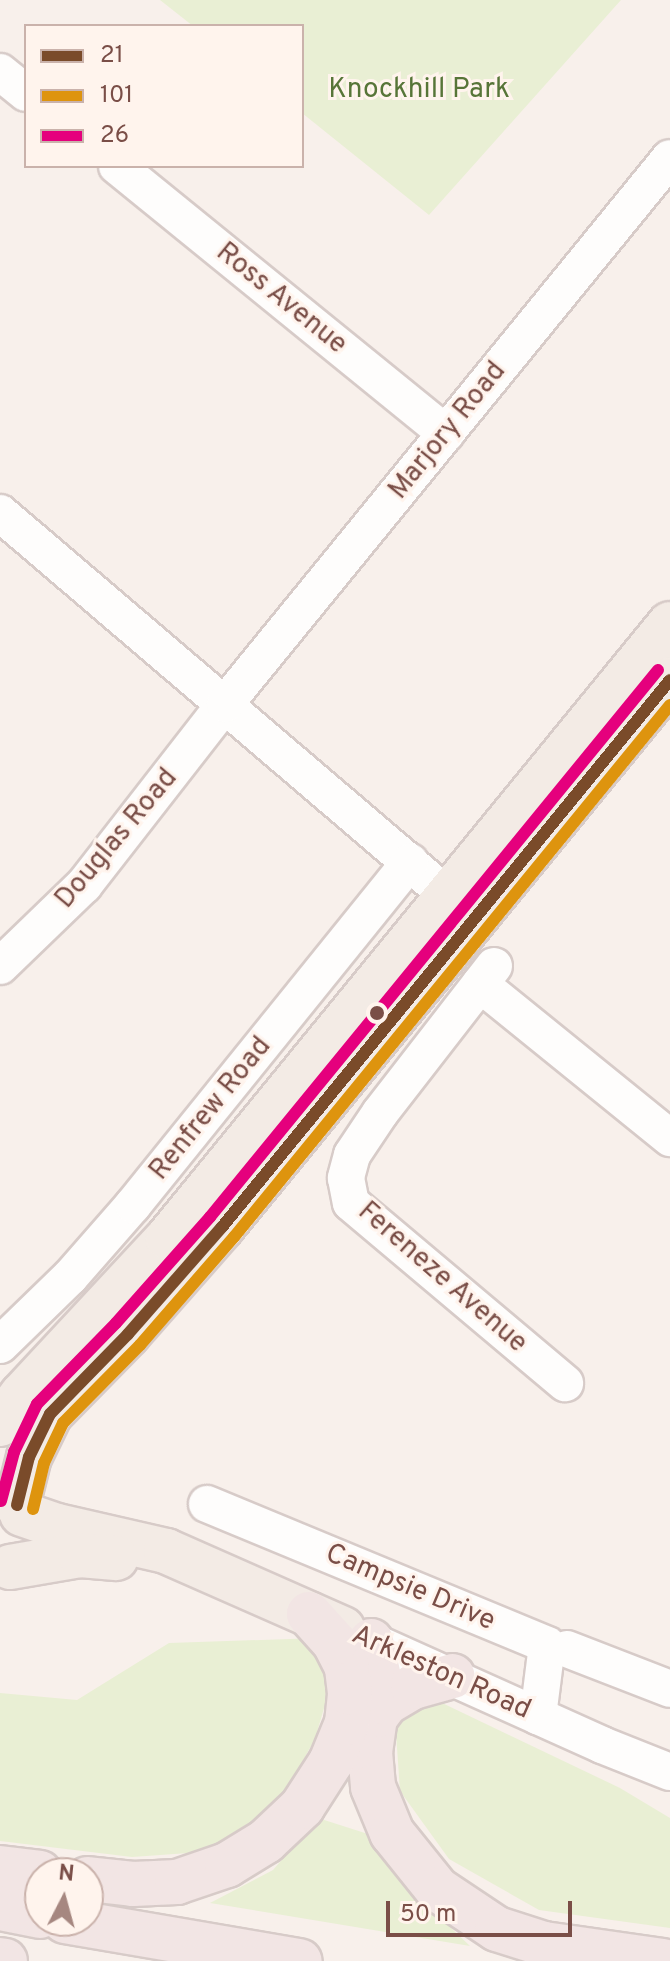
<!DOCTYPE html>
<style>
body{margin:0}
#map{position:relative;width:670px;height:1961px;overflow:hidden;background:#f8f0eb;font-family:Overpass,sans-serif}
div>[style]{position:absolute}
.green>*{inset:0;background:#e9efd4}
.roads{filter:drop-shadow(2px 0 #d7cbc8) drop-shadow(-2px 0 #d7cbc8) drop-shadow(0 2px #d7cbc8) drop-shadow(0 -2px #d7cbc8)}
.minor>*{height:36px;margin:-18px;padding:0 18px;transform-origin:18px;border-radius:18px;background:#fefdfc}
.major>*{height:44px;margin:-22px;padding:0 22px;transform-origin:22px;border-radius:22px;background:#f3ebe5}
.highway>*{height:44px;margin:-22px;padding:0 22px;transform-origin:22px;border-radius:22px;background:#f2e5e4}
.bus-1>*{height:12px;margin:-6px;padding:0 6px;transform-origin:6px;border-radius:6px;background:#7a4b2a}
.bus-2>*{height:12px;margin:-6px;padding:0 6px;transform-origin:6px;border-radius:6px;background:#de940e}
.bus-3>*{height:12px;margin:-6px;padding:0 6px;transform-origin:6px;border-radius:6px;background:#e5007d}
.dots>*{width:22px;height:22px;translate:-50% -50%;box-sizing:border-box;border:4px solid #fff4ed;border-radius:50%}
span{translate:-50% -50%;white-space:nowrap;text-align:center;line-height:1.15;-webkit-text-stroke:6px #fff4ed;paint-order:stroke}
.park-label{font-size:28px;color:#577538}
.street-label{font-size:28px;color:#7a4e47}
.legend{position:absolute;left:24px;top:24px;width:280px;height:144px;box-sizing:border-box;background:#fff4ed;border:2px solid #cab2ab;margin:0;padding:10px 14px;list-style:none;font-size:24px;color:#7a4e47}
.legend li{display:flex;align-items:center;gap:16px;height:40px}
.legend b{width:40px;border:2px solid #cab2ab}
.north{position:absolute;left:24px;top:1857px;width:80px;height:80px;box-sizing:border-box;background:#fff4ed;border:2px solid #cab2ab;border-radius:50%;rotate:6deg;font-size:22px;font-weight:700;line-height:32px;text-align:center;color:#7a4e47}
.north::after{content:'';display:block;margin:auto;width:28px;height:36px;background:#a68780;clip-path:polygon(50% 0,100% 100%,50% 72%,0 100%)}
.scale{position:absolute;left:386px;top:1901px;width:186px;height:36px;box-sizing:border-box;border:4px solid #7a4e47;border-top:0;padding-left:10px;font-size:24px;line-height:28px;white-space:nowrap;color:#7a4e47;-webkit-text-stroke:6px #fff4ed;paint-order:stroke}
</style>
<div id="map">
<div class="green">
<div style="clip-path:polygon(160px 0,621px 0,429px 215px,302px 113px,302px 26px,193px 26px)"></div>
<div style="clip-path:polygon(319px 1638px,336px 1667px,315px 1739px,279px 1804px,203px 1852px,132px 1857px,0 1841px,0 1693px,77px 1700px,169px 1643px)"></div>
<div style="clip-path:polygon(438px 1701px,620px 1788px,670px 1818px,670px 1928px,539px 1910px,449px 1859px,400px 1791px,395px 1719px)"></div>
<div style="clip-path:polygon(318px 1818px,368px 1834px,390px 1870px,470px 1946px,210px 1903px,273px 1870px)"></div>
</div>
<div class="roads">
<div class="minor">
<div style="left:0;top:72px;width:33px;rotate:39deg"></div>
<div style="left:117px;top:166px;width:424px;rotate:39.1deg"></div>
<div style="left:0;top:513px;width:614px;rotate:40.51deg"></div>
<div style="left:0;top:966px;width:117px;rotate:-44deg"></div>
<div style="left:84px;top:885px;width:229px;rotate:-52.1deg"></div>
<div style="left:225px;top:704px;width:704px;rotate:-50.82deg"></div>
<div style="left:494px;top:966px;width:186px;rotate:127.8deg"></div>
<div style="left:380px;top:1113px;width:50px;rotate:123.7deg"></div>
<div style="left:352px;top:1155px;width:24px;rotate:105deg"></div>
<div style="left:346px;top:1178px;width:25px;rotate:79deg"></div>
<div style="left:351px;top:1203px;width:280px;rotate:40.1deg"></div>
<div style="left:480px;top:984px;width:245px;rotate:39deg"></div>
<div style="left:0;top:1345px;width:98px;rotate:-44.2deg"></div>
<div style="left:70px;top:1277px;width:96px;rotate:-48.8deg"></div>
<div style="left:133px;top:1205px;width:441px;rotate:-51.1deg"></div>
<div style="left:207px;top:1504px;width:368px;rotate:22.5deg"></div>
<div style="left:547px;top:1645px;width:72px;rotate:97.2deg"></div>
<div style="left:371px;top:1641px;width:253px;rotate:24.2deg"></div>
<div style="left:602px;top:1745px;width:73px;rotate:21.7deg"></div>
<div style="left:567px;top:1649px;width:110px;rotate:21.2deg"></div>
</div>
<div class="major">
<div style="left:0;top:1424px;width:36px;rotate:-53deg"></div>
<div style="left:22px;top:1395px;width:214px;rotate:-47.1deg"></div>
<div style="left:168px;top:1238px;width:793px;rotate:-50.73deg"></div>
<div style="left:17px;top:1505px;width:49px;rotate:-76deg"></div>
<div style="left:29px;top:1457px;width:48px;rotate:-64deg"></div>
<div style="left:50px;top:1414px;width:112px;rotate:-45.7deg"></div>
<div style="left:128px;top:1334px;width:142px;rotate:-48.7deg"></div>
<div style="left:222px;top:1227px;width:707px;rotate:-50.68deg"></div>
<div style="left:22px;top:1514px;width:37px;rotate:19deg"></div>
<div style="left:57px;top:1526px;width:112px;rotate:12.9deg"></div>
<div style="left:166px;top:1551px;width:193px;rotate:23.8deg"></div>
<div style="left:10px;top:1567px;width:71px;rotate:-9.7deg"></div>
<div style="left:80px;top:1555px;width:36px;rotate:5deg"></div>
</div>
<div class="highway">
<div style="left:371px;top:1641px;width:42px;rotate:77.6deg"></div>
<div style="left:380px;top:1682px;width:71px;rotate:98.1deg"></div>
<div style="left:370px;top:1752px;width:35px;rotate:85deg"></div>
<div style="left:373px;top:1787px;width:50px;rotate:67.6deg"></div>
<div style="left:392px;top:1833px;width:72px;rotate:51.2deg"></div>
<div style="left:437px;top:1889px;width:72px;rotate:33.7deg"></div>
<div style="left:497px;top:1929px;width:49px;rotate:17.7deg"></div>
<div style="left:544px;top:1944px;width:120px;rotate:8.1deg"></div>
<div style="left:377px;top:1715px;width:15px;rotate:-53deg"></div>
<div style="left:386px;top:1703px;width:31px;rotate:-31deg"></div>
<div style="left:413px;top:1687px;width:41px;rotate:-15.4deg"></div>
<div style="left:0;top:1868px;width:40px;rotate:7.1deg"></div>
<div style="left:88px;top:1879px;width:45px;rotate:6.3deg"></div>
<div style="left:133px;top:1884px;width:44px;rotate:-2.6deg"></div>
<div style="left:177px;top:1882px;width:53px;rotate:-18.8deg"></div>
<div style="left:227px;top:1865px;width:46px;rotate:-31.6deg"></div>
<div style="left:266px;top:1841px;width:50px;rotate:-43.4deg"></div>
<div style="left:302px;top:1807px;width:54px;rotate:-57.2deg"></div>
<div style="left:331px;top:1762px;width:42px;rotate:-67.7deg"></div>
<div style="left:347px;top:1723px;width:30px;rotate:-84deg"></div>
<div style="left:350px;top:1693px;width:26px;rotate:-97deg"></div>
<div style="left:347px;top:1667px;width:27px;rotate:-117deg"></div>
<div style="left:335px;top:1643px;width:39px;rotate:-132deg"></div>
<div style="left:0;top:1908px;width:41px;rotate:11.3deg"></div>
<div style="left:65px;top:1921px;width:238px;rotate:9.7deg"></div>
<div style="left:0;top:1960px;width:5px;rotate:11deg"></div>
</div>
</div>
<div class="bus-1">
<div style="left:17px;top:1505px;width:49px;rotate:-76deg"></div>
<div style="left:29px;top:1457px;width:48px;rotate:-64deg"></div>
<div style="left:50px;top:1414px;width:112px;rotate:-45.7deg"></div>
<div style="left:128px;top:1334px;width:142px;rotate:-48.7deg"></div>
<div style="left:222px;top:1227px;width:707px;rotate:-50.68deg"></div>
</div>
<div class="bus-2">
<div style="left:33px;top:1509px;width:47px;rotate:-76.6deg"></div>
<div style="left:44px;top:1463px;width:44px;rotate:-64.6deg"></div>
<div style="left:63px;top:1423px;width:110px;rotate:-45.4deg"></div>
<div style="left:140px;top:1345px;width:143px;rotate:-49deg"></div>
<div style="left:234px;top:1237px;width:688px;rotate:-50.66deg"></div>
</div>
<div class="bus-3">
<div style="left:1px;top:1501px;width:51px;rotate:-75.1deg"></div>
<div style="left:14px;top:1452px;width:53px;rotate:-64.4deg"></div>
<div style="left:37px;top:1404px;width:113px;rotate:-45.7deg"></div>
<div style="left:116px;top:1323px;width:142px;rotate:-48.4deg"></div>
<div style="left:210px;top:1217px;width:707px;rotate:-50.68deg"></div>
</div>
<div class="dots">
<div style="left:377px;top:1013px;background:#7a4e47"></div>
</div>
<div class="park-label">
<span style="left:419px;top:90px">Knockhill Park</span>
</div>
<div class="street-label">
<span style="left:281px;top:299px;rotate:39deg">Ross Avenue</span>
<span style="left:448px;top:431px;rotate:-51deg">Marjory Road</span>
<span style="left:117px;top:839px;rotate:-50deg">Douglas Road</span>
<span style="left:211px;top:1109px;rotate:-51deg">Renfrew Road</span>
<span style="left:442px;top:1278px;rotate:41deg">Fereneze Avenue</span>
<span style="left:410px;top:1588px;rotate:23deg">Campsie Drive</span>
<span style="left:441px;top:1673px;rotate:24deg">Arkleston Road</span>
</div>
<ul class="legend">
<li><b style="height:10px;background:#7a4b2a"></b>21</li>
<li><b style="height:10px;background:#de940e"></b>101</li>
<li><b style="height:10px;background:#e5007d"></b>26</li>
</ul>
<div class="north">N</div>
<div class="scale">50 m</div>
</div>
